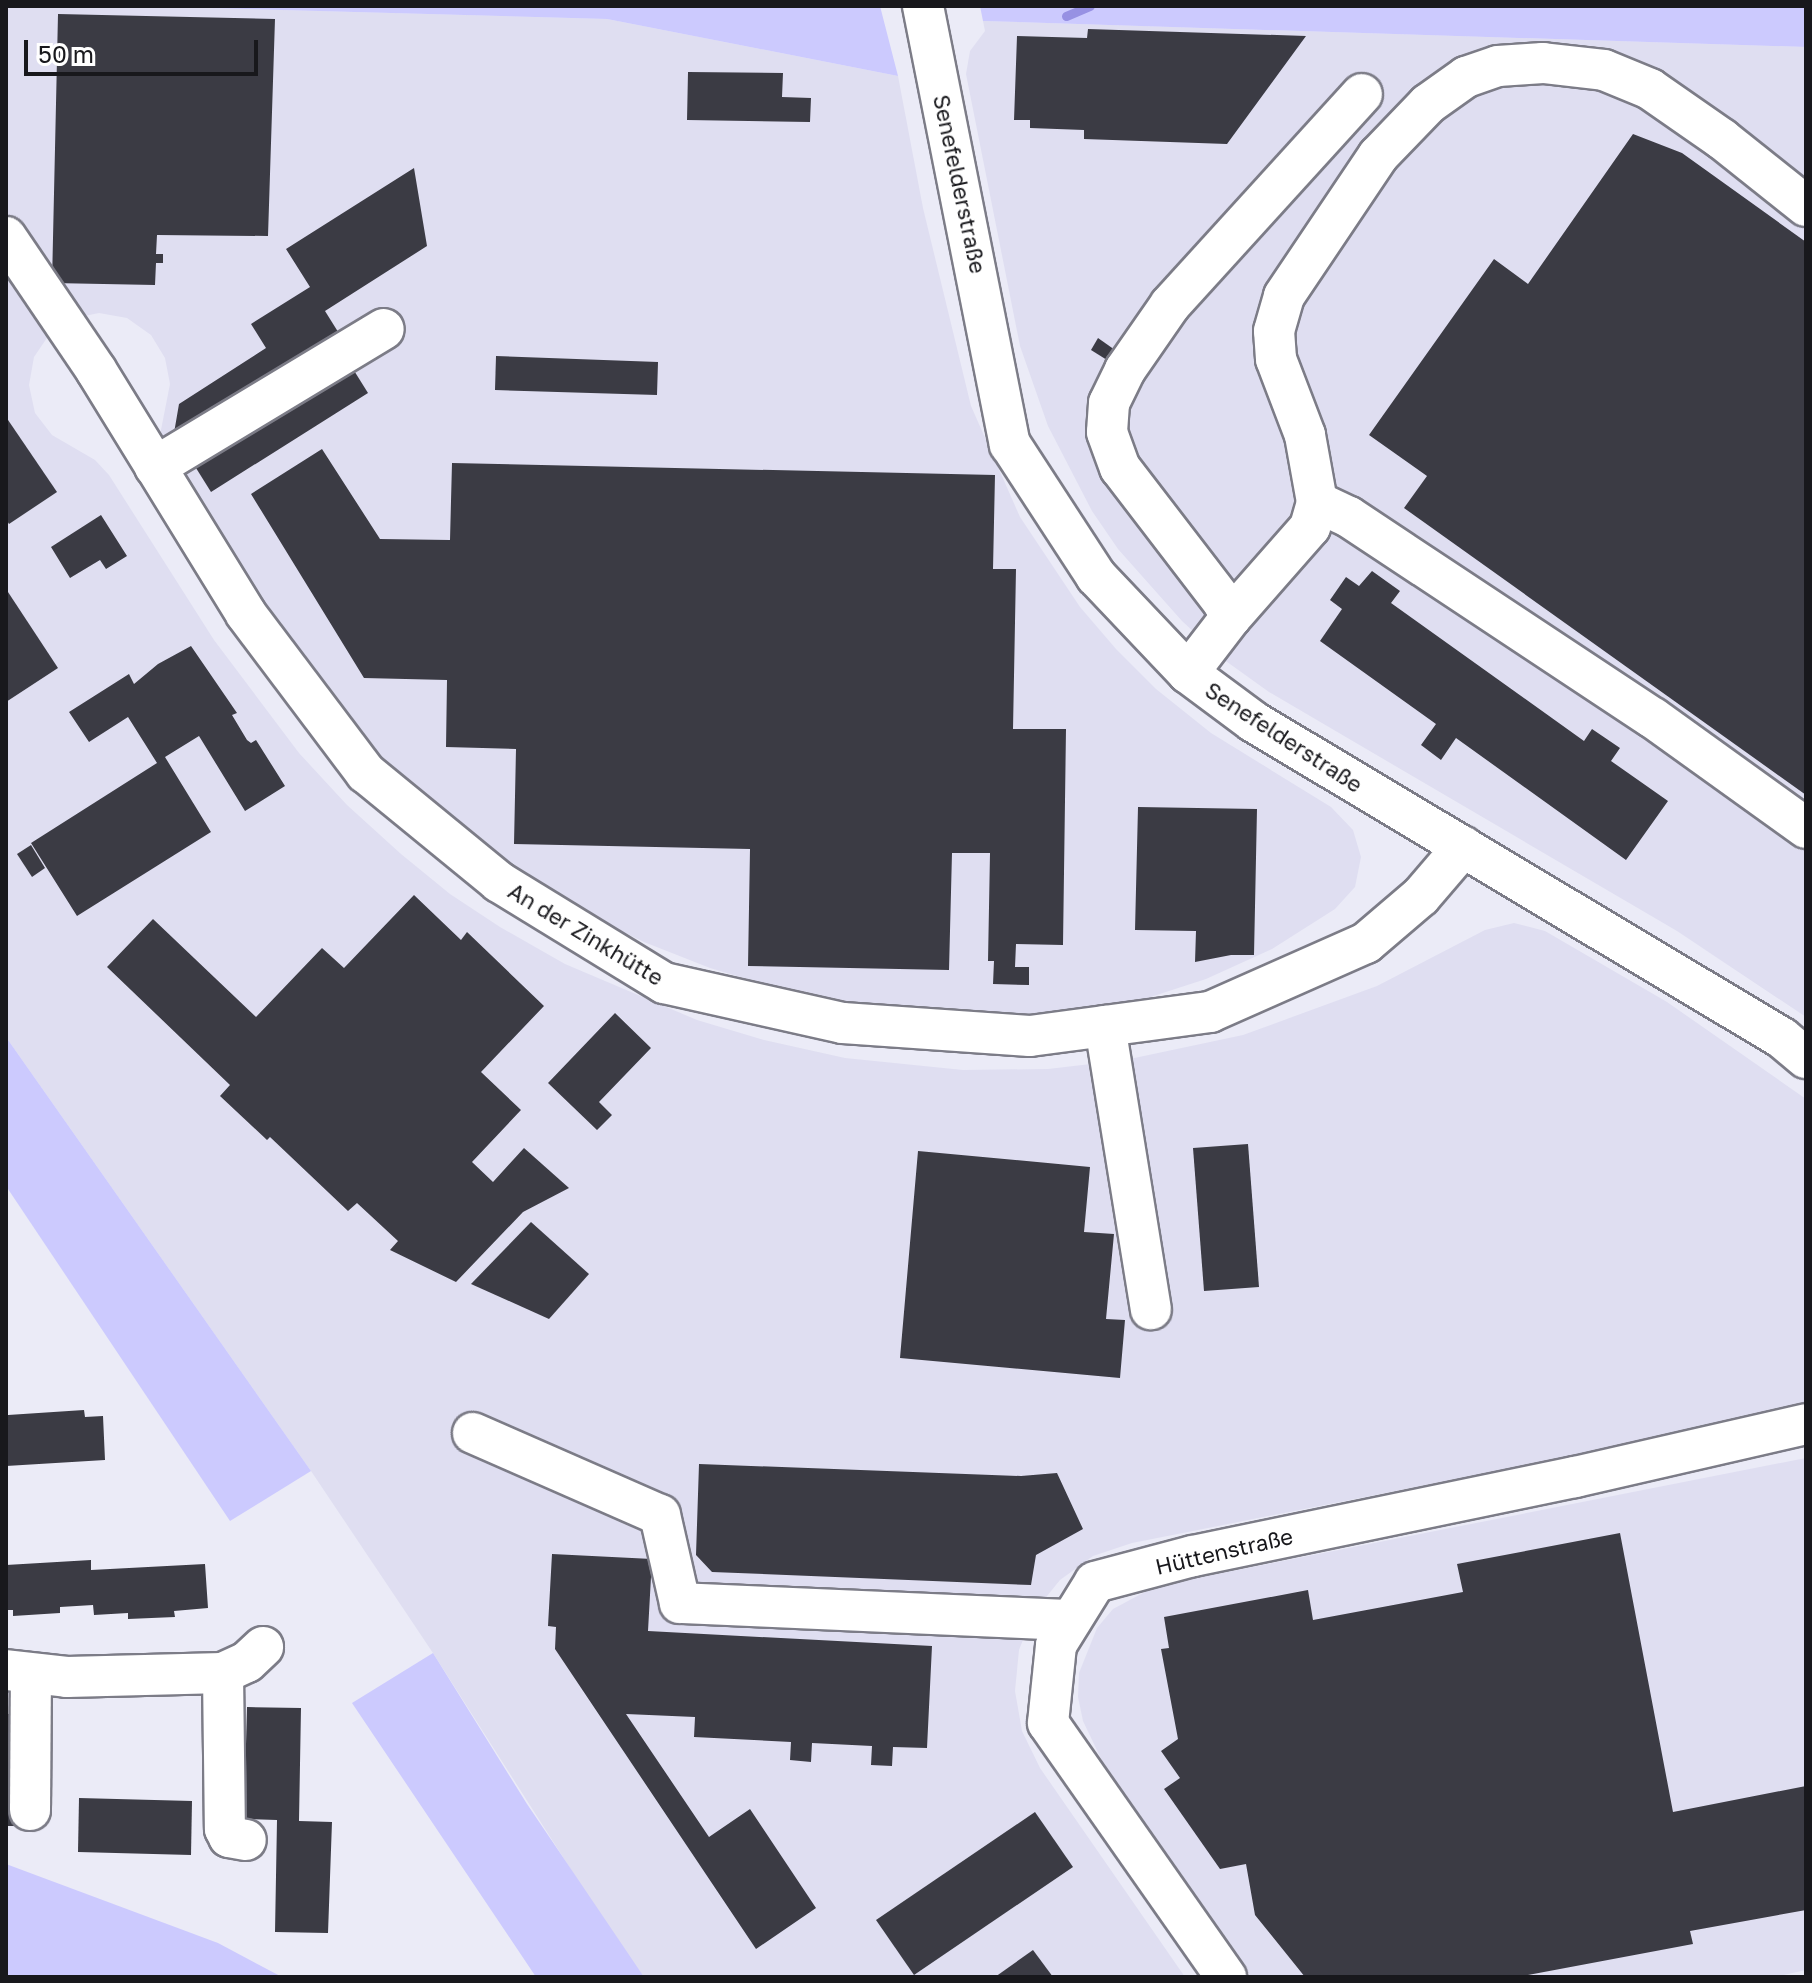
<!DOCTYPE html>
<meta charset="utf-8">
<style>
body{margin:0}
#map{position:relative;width:1812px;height:1983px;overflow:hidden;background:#ebebf7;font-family:"Golos Text",sans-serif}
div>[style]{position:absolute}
.built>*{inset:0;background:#dfdef1}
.green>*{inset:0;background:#cccafe}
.stream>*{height:9px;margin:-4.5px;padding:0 4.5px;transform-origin:4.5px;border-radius:4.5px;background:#9791e3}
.building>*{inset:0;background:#3b3b44}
.roads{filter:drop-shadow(2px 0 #7c7c87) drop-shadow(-2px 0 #7c7c87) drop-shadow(0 2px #7c7c87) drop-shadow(0 -2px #7c7c87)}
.minor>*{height:40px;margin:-20px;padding:0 20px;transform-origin:20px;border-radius:20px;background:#fff}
span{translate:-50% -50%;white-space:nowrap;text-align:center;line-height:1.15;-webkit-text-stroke:8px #fff;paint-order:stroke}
.street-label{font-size:22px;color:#18181c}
.frame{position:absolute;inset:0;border:8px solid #18181c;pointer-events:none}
.scale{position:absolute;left:24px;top:40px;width:234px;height:36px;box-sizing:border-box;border:4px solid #18181c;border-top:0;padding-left:10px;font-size:24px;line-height:28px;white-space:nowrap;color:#18181c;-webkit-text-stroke:6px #fff;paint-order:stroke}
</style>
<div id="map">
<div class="built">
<div style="clip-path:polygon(6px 6px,134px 6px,607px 19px,898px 76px,923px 208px,971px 406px,1020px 517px,1080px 607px,1116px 649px,1156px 689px,1211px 733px,1331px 807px,1353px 830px,1361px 857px,1355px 887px,1335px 909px,1272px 949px,1206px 979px,1135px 1002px,1029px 1017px,917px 1012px,847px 1003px,778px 988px,710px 968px,644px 942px,580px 911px,516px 873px,394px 775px,300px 668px,159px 440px,170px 384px,165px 358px,151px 335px,127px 318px,99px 313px,70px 319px,51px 332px,34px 357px,29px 385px,35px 413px,52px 435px,95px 460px,109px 475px,214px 640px,299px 753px,347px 805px,401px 854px,450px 894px,500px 927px,565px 964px,697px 1020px,764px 1040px,845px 1058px,963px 1070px,1048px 1069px,1125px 1060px,1243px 1035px,1377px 986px,1485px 930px,1514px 923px,1545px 931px,1667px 1002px,1806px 1099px,1806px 1410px,1132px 1543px,1093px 1556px,1060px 1580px,1034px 1612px,1019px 1650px,1015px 1691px,1022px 1731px,1040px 1768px,1185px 1977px,644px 1977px,610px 1931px,433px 1653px,311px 1471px,6px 1037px)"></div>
<div style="clip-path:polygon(983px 21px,1806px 47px,1806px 1017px,1677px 931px,1269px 692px,1223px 659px,1182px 621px,1118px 549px,1092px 511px,1048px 426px,1020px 346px,966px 74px,970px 51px,985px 31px)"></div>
<div style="clip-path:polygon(1806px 1458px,1806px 1970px,1775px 1977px,1251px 1977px,1104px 1765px,1083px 1721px,1078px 1697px,1079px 1673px,1097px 1628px,1113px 1609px,1156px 1586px)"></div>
</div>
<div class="green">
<div style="clip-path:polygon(134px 6px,880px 6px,898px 76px,607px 19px)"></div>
<div style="clip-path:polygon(980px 6px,1806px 6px,1806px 47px,983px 21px)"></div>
<div style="clip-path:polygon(6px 1037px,311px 1471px,230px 1521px,6px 1186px)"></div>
<div style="clip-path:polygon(433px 1653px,527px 1804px,644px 1977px,536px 1977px,352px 1703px)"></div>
<div style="clip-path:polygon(6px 1864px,218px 1943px,282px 1977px,6px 1977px)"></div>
</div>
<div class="stream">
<div style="left:1066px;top:16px;width:26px;rotate:-23deg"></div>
</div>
<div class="building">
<div style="clip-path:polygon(58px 14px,275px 19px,268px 236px,157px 235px,156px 254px,163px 254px,163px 263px,156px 263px,155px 285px,52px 283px)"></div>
<div style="clip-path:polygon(1088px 29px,1306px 36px,1227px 144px,1084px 139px,1084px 130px,1030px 128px,1030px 120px,1014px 120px,1017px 36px,1087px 38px)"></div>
<div style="clip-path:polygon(688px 72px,783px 73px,782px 97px,811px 98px,810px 122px,687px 120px)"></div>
<div style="clip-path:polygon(1633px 134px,1682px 153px,1806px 242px,1806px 795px,1404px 508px,1427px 476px,1369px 435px,1494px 259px,1528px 284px)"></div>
<div style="clip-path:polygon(414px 168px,427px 246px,325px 311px,340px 335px,174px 433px,179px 404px,266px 348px,251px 324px,310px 287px,286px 249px)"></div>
<div style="clip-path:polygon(1098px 338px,1115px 350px,1107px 360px,1091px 350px)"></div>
<div style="clip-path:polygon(496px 356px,658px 362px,657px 395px,495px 390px)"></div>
<div style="clip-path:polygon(353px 369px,368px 393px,211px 492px,191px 460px,229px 436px,234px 444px)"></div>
<div style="clip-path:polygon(6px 417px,57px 492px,9px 524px,6px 519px)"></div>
<div style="clip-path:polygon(322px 449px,380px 539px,450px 540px,452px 463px,995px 475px,993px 569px,1016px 569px,1013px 729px,1066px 729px,1063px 945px,1016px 944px,1015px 967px,1029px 967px,1029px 985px,993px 984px,994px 961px,988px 961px,990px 853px,952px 853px,949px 970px,748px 966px,750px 849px,514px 844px,516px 749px,446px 747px,447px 680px,364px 678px,251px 494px)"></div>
<div style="clip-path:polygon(101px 515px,127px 556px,106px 569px,100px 560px,70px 578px,51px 547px)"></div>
<div style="clip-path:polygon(1372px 571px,1400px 591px,1391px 603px,1584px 741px,1592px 729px,1620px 748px,1611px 761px,1668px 801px,1626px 860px,1456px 738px,1441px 760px,1421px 745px,1436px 724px,1320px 641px,1342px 609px,1330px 600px,1346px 577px,1359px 586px)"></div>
<div style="clip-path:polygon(6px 589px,58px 668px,6px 702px)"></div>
<div style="clip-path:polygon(191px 646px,237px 713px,232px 715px,247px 740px,251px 743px,256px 740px,285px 786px,245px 811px,199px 736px,165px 757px,211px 832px,77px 916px,31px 843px,157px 763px,128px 717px,89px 742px,69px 712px,129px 674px,134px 684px,158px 664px)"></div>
<div style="clip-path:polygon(1138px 807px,1257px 809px,1254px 955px,1231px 955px,1195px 962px,1196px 931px,1135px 930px)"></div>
<div style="clip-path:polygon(31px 845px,45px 868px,32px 877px,17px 854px)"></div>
<div style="clip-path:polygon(414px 895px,461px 940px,467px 932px,544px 1006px,481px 1072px,521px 1110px,472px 1162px,493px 1182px,524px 1148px,569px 1188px,523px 1212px,456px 1282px,390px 1250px,398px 1241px,357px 1203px,348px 1211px,270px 1137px,267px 1140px,220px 1096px,230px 1085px,107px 967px,153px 919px,256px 1017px,322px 948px,344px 968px)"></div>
<div style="clip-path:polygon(615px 1013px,651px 1048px,599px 1102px,612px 1115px,597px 1130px,548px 1083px)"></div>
<div style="clip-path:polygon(1248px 1144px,1259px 1287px,1204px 1291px,1193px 1148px)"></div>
<div style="clip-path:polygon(918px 1151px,1090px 1167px,1084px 1232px,1114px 1234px,1106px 1319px,1125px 1320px,1120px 1378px,900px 1358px)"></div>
<div style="clip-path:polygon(531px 1222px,589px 1274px,549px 1319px,471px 1284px)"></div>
<div style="clip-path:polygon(84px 1410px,85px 1417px,103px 1416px,105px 1460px,6px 1466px,8px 1415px)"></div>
<div style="clip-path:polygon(699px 1464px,1021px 1476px,1057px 1473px,1083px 1529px,1036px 1555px,1031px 1585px,712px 1572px,696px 1555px)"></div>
<div style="clip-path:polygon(1620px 1533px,1673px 1812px,1806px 1786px,1806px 1910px,1690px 1931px,1693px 1944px,1518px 1977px,1305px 1977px,1255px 1915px,1246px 1864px,1220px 1869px,1164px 1789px,1180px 1778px,1161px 1751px,1178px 1739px,1161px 1649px,1169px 1648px,1164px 1617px,1308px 1590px,1313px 1620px,1463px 1592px,1457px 1564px)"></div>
<div style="clip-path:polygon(552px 1554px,652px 1559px,648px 1631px,932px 1646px,927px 1748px,893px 1747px,892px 1766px,871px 1765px,872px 1746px,812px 1743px,811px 1762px,790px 1760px,791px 1742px,694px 1737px,695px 1717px,626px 1714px,709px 1837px,750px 1809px,816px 1908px,756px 1949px,555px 1649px,556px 1627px,548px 1626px)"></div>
<div style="clip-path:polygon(91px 1560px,91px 1570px,205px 1564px,208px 1608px,174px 1611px,175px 1617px,128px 1619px,128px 1613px,94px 1615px,93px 1605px,60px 1607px,60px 1613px,13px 1616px,13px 1610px,6px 1610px,6px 1565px)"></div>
<div style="clip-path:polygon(247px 1707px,301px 1708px,299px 1821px,332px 1822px,328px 1933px,275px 1932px,277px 1820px,244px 1819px)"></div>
<div style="clip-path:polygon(6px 1714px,17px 1714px,14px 1826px,6px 1826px)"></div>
<div style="clip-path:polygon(79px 1798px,192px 1801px,191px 1855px,78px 1852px)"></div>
<div style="clip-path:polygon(1035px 1812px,1073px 1867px,914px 1975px,876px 1920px)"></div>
<div style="clip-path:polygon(1033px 1950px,1053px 1977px,995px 1977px)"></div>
</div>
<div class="roads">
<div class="minor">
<div style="left:923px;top:6px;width:447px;rotate:78.8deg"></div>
<div style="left:1010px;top:444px;width:158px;rotate:56.9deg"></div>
<div style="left:1096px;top:576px;width:134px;rotate:46.5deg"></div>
<div style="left:1188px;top:673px;width:82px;rotate:36.6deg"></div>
<div style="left:1254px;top:722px;width:615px;rotate:30.9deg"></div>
<div style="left:1782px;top:1038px;width:31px;rotate:40deg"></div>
<div style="left:6px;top:237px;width:161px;rotate:55.9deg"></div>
<div style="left:96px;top:370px;width:286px;rotate:58.4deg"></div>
<div style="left:246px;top:614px;width:199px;rotate:53deg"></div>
<div style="left:366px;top:773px;width:172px;rotate:39.3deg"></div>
<div style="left:499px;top:882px;width:193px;rotate:31.5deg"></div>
<div style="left:664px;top:983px;width:183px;rotate:12.6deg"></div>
<div style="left:843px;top:1023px;width:187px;rotate:4deg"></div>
<div style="left:1030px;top:1036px;width:182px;rotate:-7.6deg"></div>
<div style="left:1210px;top:1012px;width:171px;rotate:-23.9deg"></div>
<div style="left:1366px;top:943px;width:72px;rotate:-40.5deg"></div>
<div style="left:1421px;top:896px;width:65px;rotate:-49.4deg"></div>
<div style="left:155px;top:467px;width:267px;rotate:-31.1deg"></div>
<div style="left:1317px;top:502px;width:35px;rotate:25deg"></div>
<div style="left:1349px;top:517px;width:364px;rotate:33.5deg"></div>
<div style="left:1653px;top:718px;width:188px;rotate:35.7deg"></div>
<div style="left:1231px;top:617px;width:120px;rotate:-48.7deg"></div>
<div style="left:1310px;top:527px;width:26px;rotate:-74deg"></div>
<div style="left:1317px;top:502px;width:68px;rotate:-100.2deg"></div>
<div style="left:1305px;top:435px;width:81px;rotate:-110.9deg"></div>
<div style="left:1276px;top:359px;width:28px;rotate:-94deg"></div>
<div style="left:1274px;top:331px;width:36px;rotate:-74deg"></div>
<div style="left:1284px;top:296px;width:169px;rotate:-56.1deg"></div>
<div style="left:1378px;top:156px;width:72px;rotate:-46.1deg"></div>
<div style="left:1428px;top:104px;width:47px;rotate:-35.4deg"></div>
<div style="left:1466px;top:77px;width:34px;rotate:-19deg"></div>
<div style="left:1498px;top:66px;width:45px;rotate:-3.8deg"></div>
<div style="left:1543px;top:63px;width:61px;rotate:6.5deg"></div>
<div style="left:1604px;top:70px;width:50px;rotate:22.4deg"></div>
<div style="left:1650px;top:89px;width:88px;rotate:34.8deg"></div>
<div style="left:1722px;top:139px;width:107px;rotate:38.6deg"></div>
<div style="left:1188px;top:673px;width:71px;rotate:-52.5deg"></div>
<div style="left:1231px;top:617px;width:17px;rotate:-118deg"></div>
<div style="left:1223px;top:602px;width:169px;rotate:-127.5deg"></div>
<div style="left:1120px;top:468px;width:38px;rotate:-110deg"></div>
<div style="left:1107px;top:432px;width:29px;rotate:-86deg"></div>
<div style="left:1109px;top:403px;width:37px;rotate:-64deg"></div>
<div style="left:1125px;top:370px;width:79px;rotate:-55.3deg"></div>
<div style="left:1170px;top:305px;width:285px;rotate:-47.7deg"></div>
<div style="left:1105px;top:1026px;width:287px;rotate:80.8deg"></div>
<div style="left:473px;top:1433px;width:204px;rotate:23.7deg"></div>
<div style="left:660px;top:1515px;width:90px;rotate:77.2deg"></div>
<div style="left:680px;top:1603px;width:391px;rotate:2.5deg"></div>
<div style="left:6px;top:1670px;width:61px;rotate:6.5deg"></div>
<div style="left:67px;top:1677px;width:156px;rotate:-1.5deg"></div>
<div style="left:223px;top:1673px;width:26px;rotate:-25deg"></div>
<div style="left:247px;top:1662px;width:22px;rotate:-43deg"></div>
<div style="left:223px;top:1673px;width:156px;rotate:89.3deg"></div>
<div style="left:225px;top:1829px;width:9px;rotate:63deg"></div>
<div style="left:229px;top:1837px;width:17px;rotate:10deg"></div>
<div style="left:30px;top:1810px;width:135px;rotate:-89.6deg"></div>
<div style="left:1226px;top:1977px;width:310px;rotate:-125deg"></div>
<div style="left:1048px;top:1723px;width:78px;rotate:-84.1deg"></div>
<div style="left:1056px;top:1645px;width:74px;rotate:-58.2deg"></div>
<div style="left:1095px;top:1582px;width:101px;rotate:-14.9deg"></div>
<div style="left:1193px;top:1556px;width:390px;rotate:-11.7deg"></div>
<div style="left:1575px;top:1477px;width:237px;rotate:-12.9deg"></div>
</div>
</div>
<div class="street-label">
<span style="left:960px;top:184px;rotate:78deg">Senefelderstraße</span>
<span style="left:1284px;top:737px;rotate:33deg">Senefelderstraße</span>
<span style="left:586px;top:934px;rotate:31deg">An der Zinkhütte</span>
<span style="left:1224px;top:1551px;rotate:-13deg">Hüttenstraße</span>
</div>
<div class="frame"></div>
<div class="scale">50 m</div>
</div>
